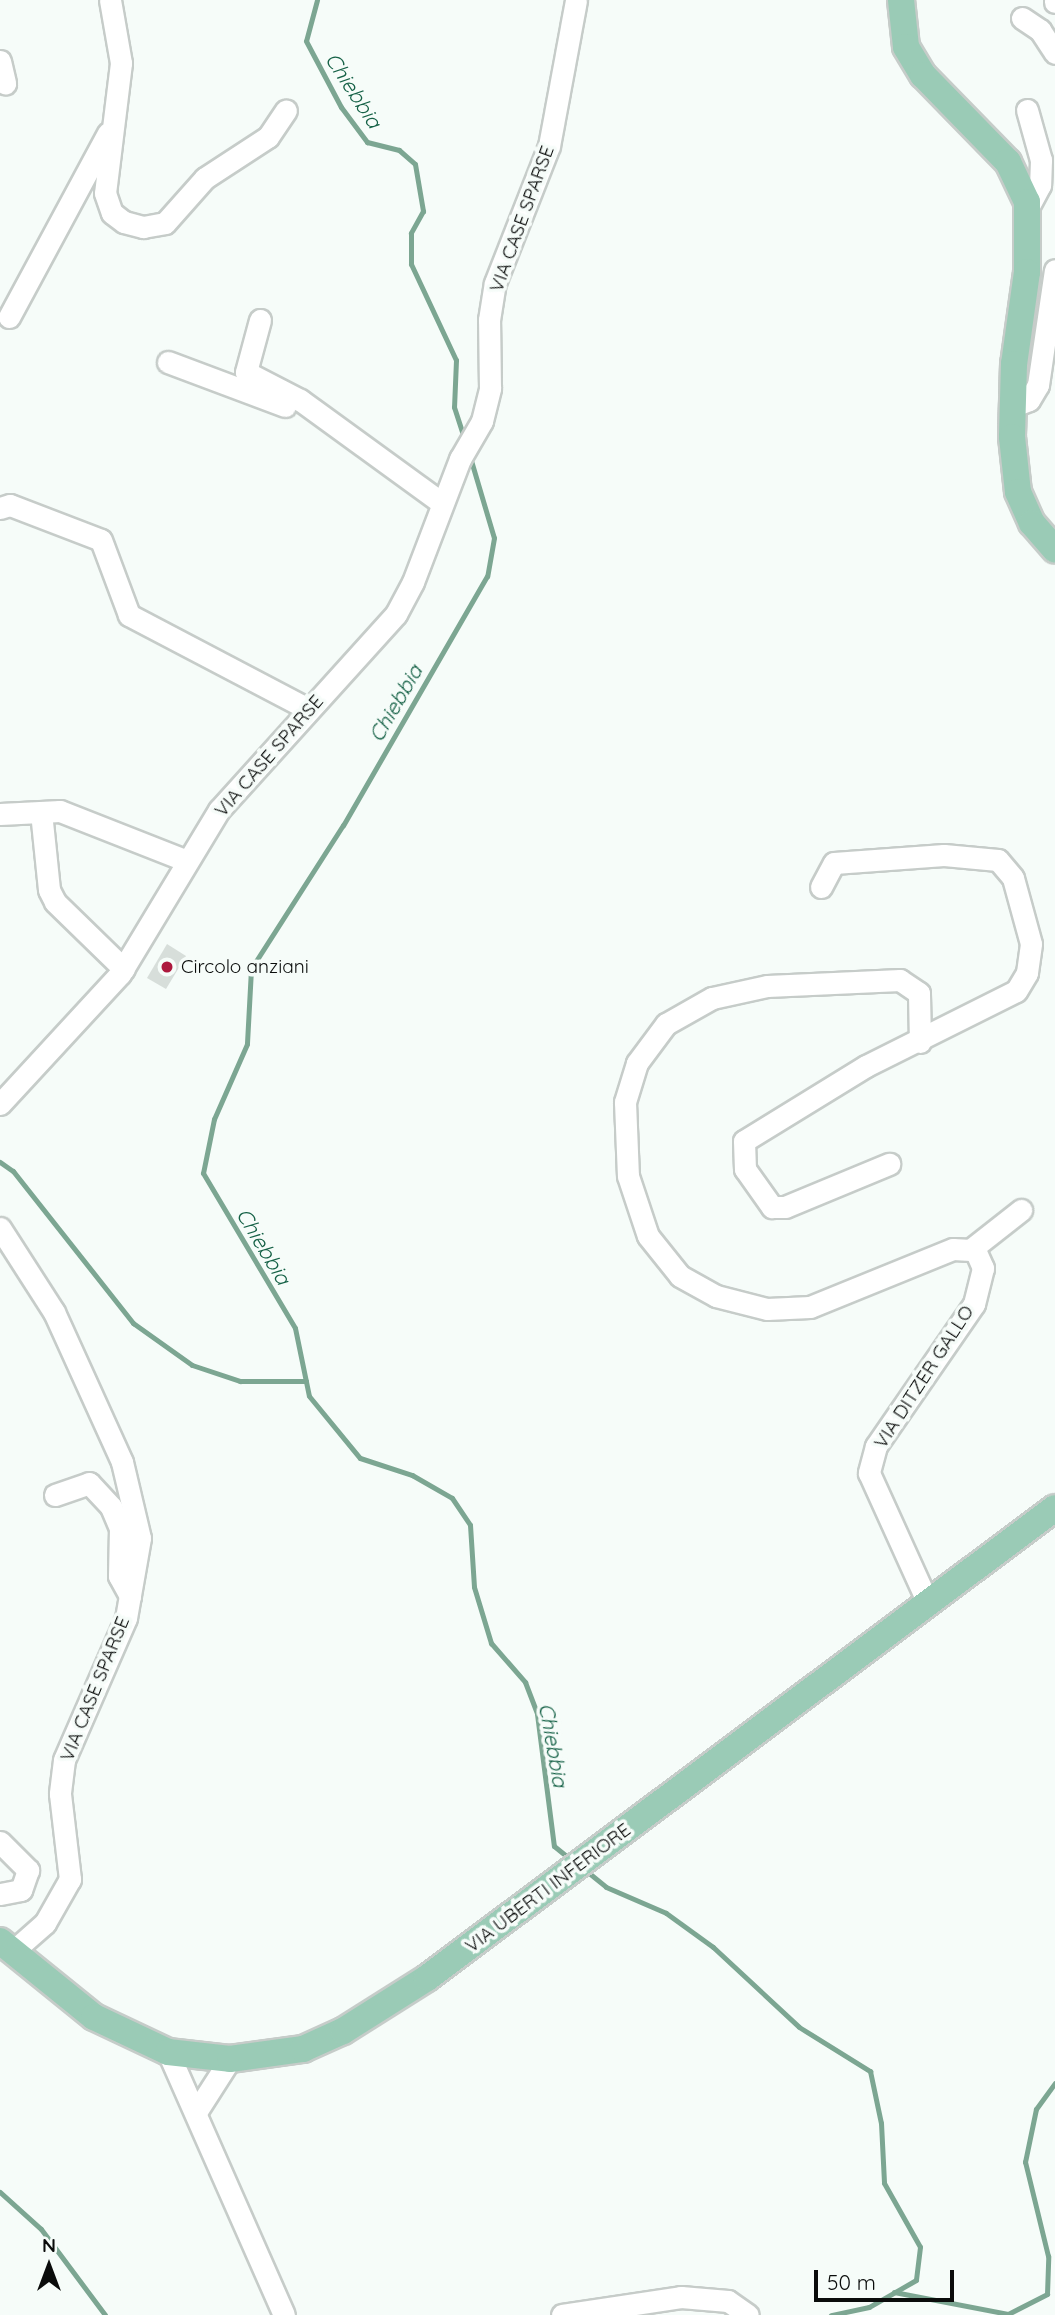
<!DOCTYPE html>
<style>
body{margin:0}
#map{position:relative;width:1055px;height:2315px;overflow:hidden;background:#f6fcf9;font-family:Quicksand,sans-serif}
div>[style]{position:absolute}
.stream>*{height:5px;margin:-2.5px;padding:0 2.5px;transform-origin:2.5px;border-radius:2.5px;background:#7ca692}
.building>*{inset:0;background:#d7deda}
.roads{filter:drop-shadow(2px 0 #c6ccc9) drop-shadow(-2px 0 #c6ccc9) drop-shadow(0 2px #c6ccc9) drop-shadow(0 -2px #c6ccc9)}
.minor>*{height:21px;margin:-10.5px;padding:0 10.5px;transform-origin:10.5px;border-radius:10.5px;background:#fff}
.major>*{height:26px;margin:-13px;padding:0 13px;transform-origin:13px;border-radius:13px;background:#9acbb6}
.dots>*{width:19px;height:19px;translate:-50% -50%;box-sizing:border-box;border:4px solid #f6fcf9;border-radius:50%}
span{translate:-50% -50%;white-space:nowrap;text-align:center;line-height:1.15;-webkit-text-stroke:7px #f6fcf9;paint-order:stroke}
.street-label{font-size:19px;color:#0a0c0b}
.poi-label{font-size:19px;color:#0a0c0b}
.left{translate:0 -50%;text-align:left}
.water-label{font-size:21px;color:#156146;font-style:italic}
.north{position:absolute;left:14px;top:2231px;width:70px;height:70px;-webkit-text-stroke:5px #f6fcf9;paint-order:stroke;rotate:0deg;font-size:19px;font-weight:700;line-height:28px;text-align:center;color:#0a0c0b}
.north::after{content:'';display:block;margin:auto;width:24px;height:32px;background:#0a0c0b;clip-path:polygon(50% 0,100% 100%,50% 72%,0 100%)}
.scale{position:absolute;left:814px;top:2270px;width:140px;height:32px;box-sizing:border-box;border:4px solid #0a0c0b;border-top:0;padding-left:9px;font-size:21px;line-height:24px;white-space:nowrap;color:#0a0c0b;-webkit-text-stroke:5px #f6fcf9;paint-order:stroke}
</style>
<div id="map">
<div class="stream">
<div style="left:317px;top:0;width:42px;rotate:105deg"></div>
<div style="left:306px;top:41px;width:75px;rotate:62.1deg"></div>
<div style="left:341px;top:107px;width:44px;rotate:53.4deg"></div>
<div style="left:367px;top:142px;width:33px;rotate:14deg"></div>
<div style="left:399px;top:150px;width:21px;rotate:41deg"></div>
<div style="left:415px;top:164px;width:48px;rotate:80.3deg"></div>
<div style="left:423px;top:211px;width:25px;rotate:119deg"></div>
<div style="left:411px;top:233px;width:31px;rotate:90deg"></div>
<div style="left:411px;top:264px;width:106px;rotate:64.9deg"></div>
<div style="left:456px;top:360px;width:47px;rotate:92.4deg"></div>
<div style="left:454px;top:407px;width:33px;rotate:72deg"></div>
<div style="left:470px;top:457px;width:84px;rotate:73.5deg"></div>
<div style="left:494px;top:538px;width:39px;rotate:100deg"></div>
<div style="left:487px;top:576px;width:288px;rotate:120deg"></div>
<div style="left:343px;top:825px;width:171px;rotate:122.6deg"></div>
<div style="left:251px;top:969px;width:75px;rotate:93.1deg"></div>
<div style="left:247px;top:1044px;width:82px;rotate:113.7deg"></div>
<div style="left:214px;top:1119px;width:55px;rotate:101.5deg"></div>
<div style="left:203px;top:1173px;width:180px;rotate:59.3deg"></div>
<div style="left:295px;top:1328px;width:69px;rotate:78.4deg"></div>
<div style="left:309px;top:1396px;width:80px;rotate:50.6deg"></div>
<div style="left:360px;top:1458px;width:55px;rotate:18.1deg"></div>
<div style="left:412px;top:1475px;width:46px;rotate:29.9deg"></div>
<div style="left:452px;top:1498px;width:32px;rotate:56deg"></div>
<div style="left:470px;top:1525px;width:62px;rotate:86.3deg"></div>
<div style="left:474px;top:1587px;width:59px;rotate:73.1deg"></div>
<div style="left:491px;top:1643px;width:52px;rotate:48.9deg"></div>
<div style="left:525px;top:1682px;width:34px;rotate:69deg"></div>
<div style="left:537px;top:1714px;width:133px;rotate:82.7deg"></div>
<div style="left:554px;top:1846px;width:21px;rotate:39deg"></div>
<div style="left:0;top:1162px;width:16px;rotate:35deg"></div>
<div style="left:13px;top:1171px;width:194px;rotate:51.7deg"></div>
<div style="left:133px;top:1323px;width:72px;rotate:35.4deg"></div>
<div style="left:192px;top:1365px;width:51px;rotate:18.4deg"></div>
<div style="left:240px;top:1381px;width:66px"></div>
<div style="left:584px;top:1869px;width:28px;rotate:39deg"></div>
<div style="left:606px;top:1887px;width:65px;rotate:23.4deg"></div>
<div style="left:666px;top:1913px;width:58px;rotate:35.9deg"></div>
<div style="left:713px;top:1947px;width:117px;rotate:42.9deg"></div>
<div style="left:799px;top:2027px;width:84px;rotate:31.8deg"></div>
<div style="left:870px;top:2071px;width:53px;rotate:78.1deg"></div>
<div style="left:881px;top:2123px;width:60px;rotate:87.1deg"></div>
<div style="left:884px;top:2183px;width:73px;rotate:60.6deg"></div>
<div style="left:920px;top:2247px;width:33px;rotate:97deg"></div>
<div style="left:916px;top:2280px;width:54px;rotate:150.1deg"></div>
<div style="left:869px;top:2307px;width:39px;rotate:168deg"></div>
<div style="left:0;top:2192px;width:55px;rotate:42.1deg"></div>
<div style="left:41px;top:2229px;width:107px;rotate:53.3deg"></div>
<div style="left:894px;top:2292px;width:116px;rotate:10.9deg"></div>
<div style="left:1008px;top:2314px;width:44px;rotate:-27.1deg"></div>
<div style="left:1047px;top:2294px;width:38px;rotate:-88deg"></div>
<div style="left:1048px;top:2256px;width:97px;rotate:-103.7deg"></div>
<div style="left:1025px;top:2162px;width:54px;rotate:-78.3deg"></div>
<div style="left:1036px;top:2109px;width:32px;rotate:-54deg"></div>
</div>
<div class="building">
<div style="clip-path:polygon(167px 944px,186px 956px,166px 989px,147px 978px)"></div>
</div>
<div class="roads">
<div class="minor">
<div style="left:110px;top:0;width:64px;rotate:80.1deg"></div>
<div style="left:121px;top:63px;width:131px;rotate:97deg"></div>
<div style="left:105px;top:193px;width:21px;rotate:71deg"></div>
<div style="left:112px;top:213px;width:15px;rotate:37deg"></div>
<div style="left:124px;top:222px;width:20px;rotate:15deg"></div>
<div style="left:143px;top:227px;width:22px;rotate:-10deg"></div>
<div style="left:165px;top:223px;width:60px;rotate:-48.4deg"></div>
<div style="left:205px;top:178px;width:75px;rotate:-33.1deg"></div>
<div style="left:268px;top:137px;width:32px;rotate:-56deg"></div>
<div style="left:1055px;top:0;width:2px;rotate:90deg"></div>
<div style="left:1022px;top:18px;width:22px;rotate:34deg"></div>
<div style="left:1040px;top:30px;width:27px;rotate:57deg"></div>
<div style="left:0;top:61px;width:23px;rotate:77deg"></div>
<div style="left:1027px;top:110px;width:52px;rotate:74.4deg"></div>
<div style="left:1041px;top:160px;width:25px;rotate:92deg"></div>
<div style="left:1040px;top:185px;width:27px;rotate:118deg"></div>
<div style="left:9px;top:317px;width:209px;rotate:-61.7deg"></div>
<div style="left:260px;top:320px;width:54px;rotate:105.1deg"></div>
<div style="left:246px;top:372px;width:61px;rotate:27.4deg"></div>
<div style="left:300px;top:400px;width:175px;rotate:36deg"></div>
<div style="left:168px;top:362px;width:125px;rotate:20.6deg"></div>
<div style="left:1011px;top:407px;width:19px;rotate:-21deg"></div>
<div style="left:1029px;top:400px;width:17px;rotate:-59deg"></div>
<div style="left:1038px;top:385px;width:116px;rotate:-81.6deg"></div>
<div style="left:0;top:508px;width:10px;rotate:-17deg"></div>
<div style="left:10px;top:505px;width:97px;rotate:21deg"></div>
<div style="left:101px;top:540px;width:80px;rotate:69.5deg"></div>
<div style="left:129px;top:615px;width:202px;rotate:27.7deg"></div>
<div style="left:41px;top:812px;width:78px;rotate:84.1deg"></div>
<div style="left:49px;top:890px;width:13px;rotate:63deg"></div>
<div style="left:55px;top:902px;width:96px;rotate:44.2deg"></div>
<div style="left:0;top:814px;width:60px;rotate:-2.9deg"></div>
<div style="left:60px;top:811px;width:136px;rotate:21.5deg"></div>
<div style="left:821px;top:887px;width:27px;rotate:-62deg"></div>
<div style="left:834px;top:863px;width:110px;rotate:-4.2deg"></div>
<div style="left:944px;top:855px;width:54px;rotate:5.3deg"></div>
<div style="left:998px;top:860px;width:23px;rotate:50deg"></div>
<div style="left:1013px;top:878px;width:68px;rotate:74.7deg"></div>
<div style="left:1031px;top:944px;width:29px;rotate:98deg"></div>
<div style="left:1027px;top:973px;width:21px;rotate:121deg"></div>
<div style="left:1016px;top:991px;width:168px;rotate:153.4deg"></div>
<div style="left:866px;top:1066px;width:143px;rotate:148.4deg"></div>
<div style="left:744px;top:1141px;width:28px;rotate:88deg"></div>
<div style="left:745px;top:1169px;width:47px;rotate:54.6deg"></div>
<div style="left:772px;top:1207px;width:13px"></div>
<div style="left:785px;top:1207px;width:113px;rotate:-22.5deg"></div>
<div style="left:920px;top:1042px;width:49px;rotate:-91.2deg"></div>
<div style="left:919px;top:993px;width:23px;rotate:-146deg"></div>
<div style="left:900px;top:980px;width:133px;rotate:177.4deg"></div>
<div style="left:767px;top:986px;width:56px;rotate:167.7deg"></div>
<div style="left:712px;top:998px;width:53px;rotate:150.5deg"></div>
<div style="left:666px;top:1024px;width:49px;rotate:126.6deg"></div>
<div style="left:637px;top:1063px;width:41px;rotate:107.1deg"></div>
<div style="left:625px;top:1102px;width:74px;rotate:87.7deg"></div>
<div style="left:628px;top:1176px;width:63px;rotate:71.6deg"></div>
<div style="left:648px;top:1236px;width:51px;rotate:51.3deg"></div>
<div style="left:680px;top:1276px;width:41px;rotate:29.1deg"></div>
<div style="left:716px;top:1296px;width:53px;rotate:14.3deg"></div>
<div style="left:767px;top:1309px;width:43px;rotate:-2.7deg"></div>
<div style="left:810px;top:1307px;width:154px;rotate:-22.1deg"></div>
<div style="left:953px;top:1249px;width:22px;rotate:3deg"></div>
<div style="left:975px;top:1250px;width:20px;rotate:66deg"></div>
<div style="left:983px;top:1268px;width:37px;rotate:104deg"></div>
<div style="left:974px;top:1304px;width:173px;rotate:124.6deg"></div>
<div style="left:876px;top:1446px;width:28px;rotate:105deg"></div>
<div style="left:869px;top:1473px;width:143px;rotate:65.6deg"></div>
<div style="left:0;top:1104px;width:177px;rotate:-47.3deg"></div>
<div style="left:120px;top:974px;width:192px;rotate:-58.9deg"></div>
<div style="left:219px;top:810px;width:264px;rotate:-47.9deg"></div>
<div style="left:396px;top:614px;width:36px;rotate:-62deg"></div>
<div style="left:413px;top:582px;width:132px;rotate:-69.1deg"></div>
<div style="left:460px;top:459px;width:44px;rotate:-59.9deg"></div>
<div style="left:482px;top:421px;width:34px;rotate:-76deg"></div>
<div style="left:490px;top:388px;width:68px;rotate:-90.8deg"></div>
<div style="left:489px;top:320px;width:37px;rotate:-81deg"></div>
<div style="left:495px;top:283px;width:147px;rotate:-68.5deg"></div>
<div style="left:549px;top:146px;width:148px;rotate:-79.5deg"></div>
<div style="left:0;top:1228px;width:100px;rotate:57.3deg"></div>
<div style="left:54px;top:1312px;width:165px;rotate:65.6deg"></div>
<div style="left:122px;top:1462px;width:78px;rotate:76.7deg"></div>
<div style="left:140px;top:1538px;width:81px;rotate:99.9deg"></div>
<div style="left:126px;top:1618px;width:155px;rotate:113.6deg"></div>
<div style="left:64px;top:1760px;width:34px;rotate:97deg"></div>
<div style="left:60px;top:1794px;width:86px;rotate:83.3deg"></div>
<div style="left:70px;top:1879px;width:51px;rotate:119.6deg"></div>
<div style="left:45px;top:1923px;width:44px;rotate:138.7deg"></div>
<div style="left:974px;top:1247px;width:60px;rotate:-38.2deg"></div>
<div style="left:55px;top:1495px;width:36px;rotate:-19deg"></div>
<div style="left:89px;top:1483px;width:33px;rotate:47deg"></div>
<div style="left:111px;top:1507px;width:23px;rotate:67deg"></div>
<div style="left:120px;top:1528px;width:48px;rotate:91.2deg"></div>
<div style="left:119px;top:1576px;width:23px;rotate:61deg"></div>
<div style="left:0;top:1842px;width:40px;rotate:45deg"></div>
<div style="left:28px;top:1870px;width:21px;rotate:109deg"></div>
<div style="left:21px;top:1890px;width:21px;rotate:169deg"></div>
<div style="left:168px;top:2052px;width:287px;rotate:66.2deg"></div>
<div style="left:198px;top:2109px;width:59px;rotate:-57.4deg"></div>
<div style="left:562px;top:2315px;width:120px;rotate:-8.6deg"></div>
<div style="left:681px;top:2297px;width:47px;rotate:4.9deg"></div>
<div style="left:728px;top:2301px;width:24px;rotate:35deg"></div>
</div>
<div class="major">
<div style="left:901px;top:0;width:47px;rotate:83.9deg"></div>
<div style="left:906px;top:47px;width:33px;rotate:59deg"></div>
<div style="left:923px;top:75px;width:122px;rotate:45.7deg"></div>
<div style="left:1008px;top:162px;width:44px;rotate:64.6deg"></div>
<div style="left:1027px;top:202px;width:70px;rotate:90deg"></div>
<div style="left:1027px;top:272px;width:93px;rotate:98deg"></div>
<div style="left:1014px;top:364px;width:73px;rotate:91.6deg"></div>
<div style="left:1012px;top:437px;width:55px;rotate:83.8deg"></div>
<div style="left:1018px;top:492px;width:34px;rotate:66deg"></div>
<div style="left:1032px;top:523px;width:35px;rotate:49deg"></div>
<div style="left:0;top:1941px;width:121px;rotate:39deg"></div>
<div style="left:94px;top:2017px;width:82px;rotate:25.3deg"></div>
<div style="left:168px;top:2052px;width:62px;rotate:6.4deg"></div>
<div style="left:230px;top:2059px;width:74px;rotate:-7.8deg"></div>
<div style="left:303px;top:2049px;width:44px;rotate:-24.2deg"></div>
<div style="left:343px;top:2031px;width:99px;rotate:-32.2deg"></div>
<div style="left:427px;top:1978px;width:784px;rotate:-36.81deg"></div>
</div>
</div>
<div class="dots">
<div style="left:167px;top:967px;background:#ad193e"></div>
</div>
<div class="street-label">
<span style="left:522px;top:219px;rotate:-70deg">VIA CASE SPARSE</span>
<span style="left:269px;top:756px;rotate:-49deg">VIA CASE SPARSE</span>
<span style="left:924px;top:1377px;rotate:-57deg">VIA DITZER GALLO</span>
<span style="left:95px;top:1689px;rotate:-68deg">VIA CASE SPARSE</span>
<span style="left:548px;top:1888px;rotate:-37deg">VIA UBERTI INFERIORE</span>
</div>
<div class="poi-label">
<span class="left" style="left:181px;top:967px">Circolo anziani</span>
</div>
<div class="water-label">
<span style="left:354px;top:90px;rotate:57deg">Chiebbia</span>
<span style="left:395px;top:703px;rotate:-60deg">Chiebbia</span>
<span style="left:264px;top:1246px;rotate:59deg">Chiebbia</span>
<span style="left:554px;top:1745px;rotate:80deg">Chiebbia</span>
</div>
<div class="north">N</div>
<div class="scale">50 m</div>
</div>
